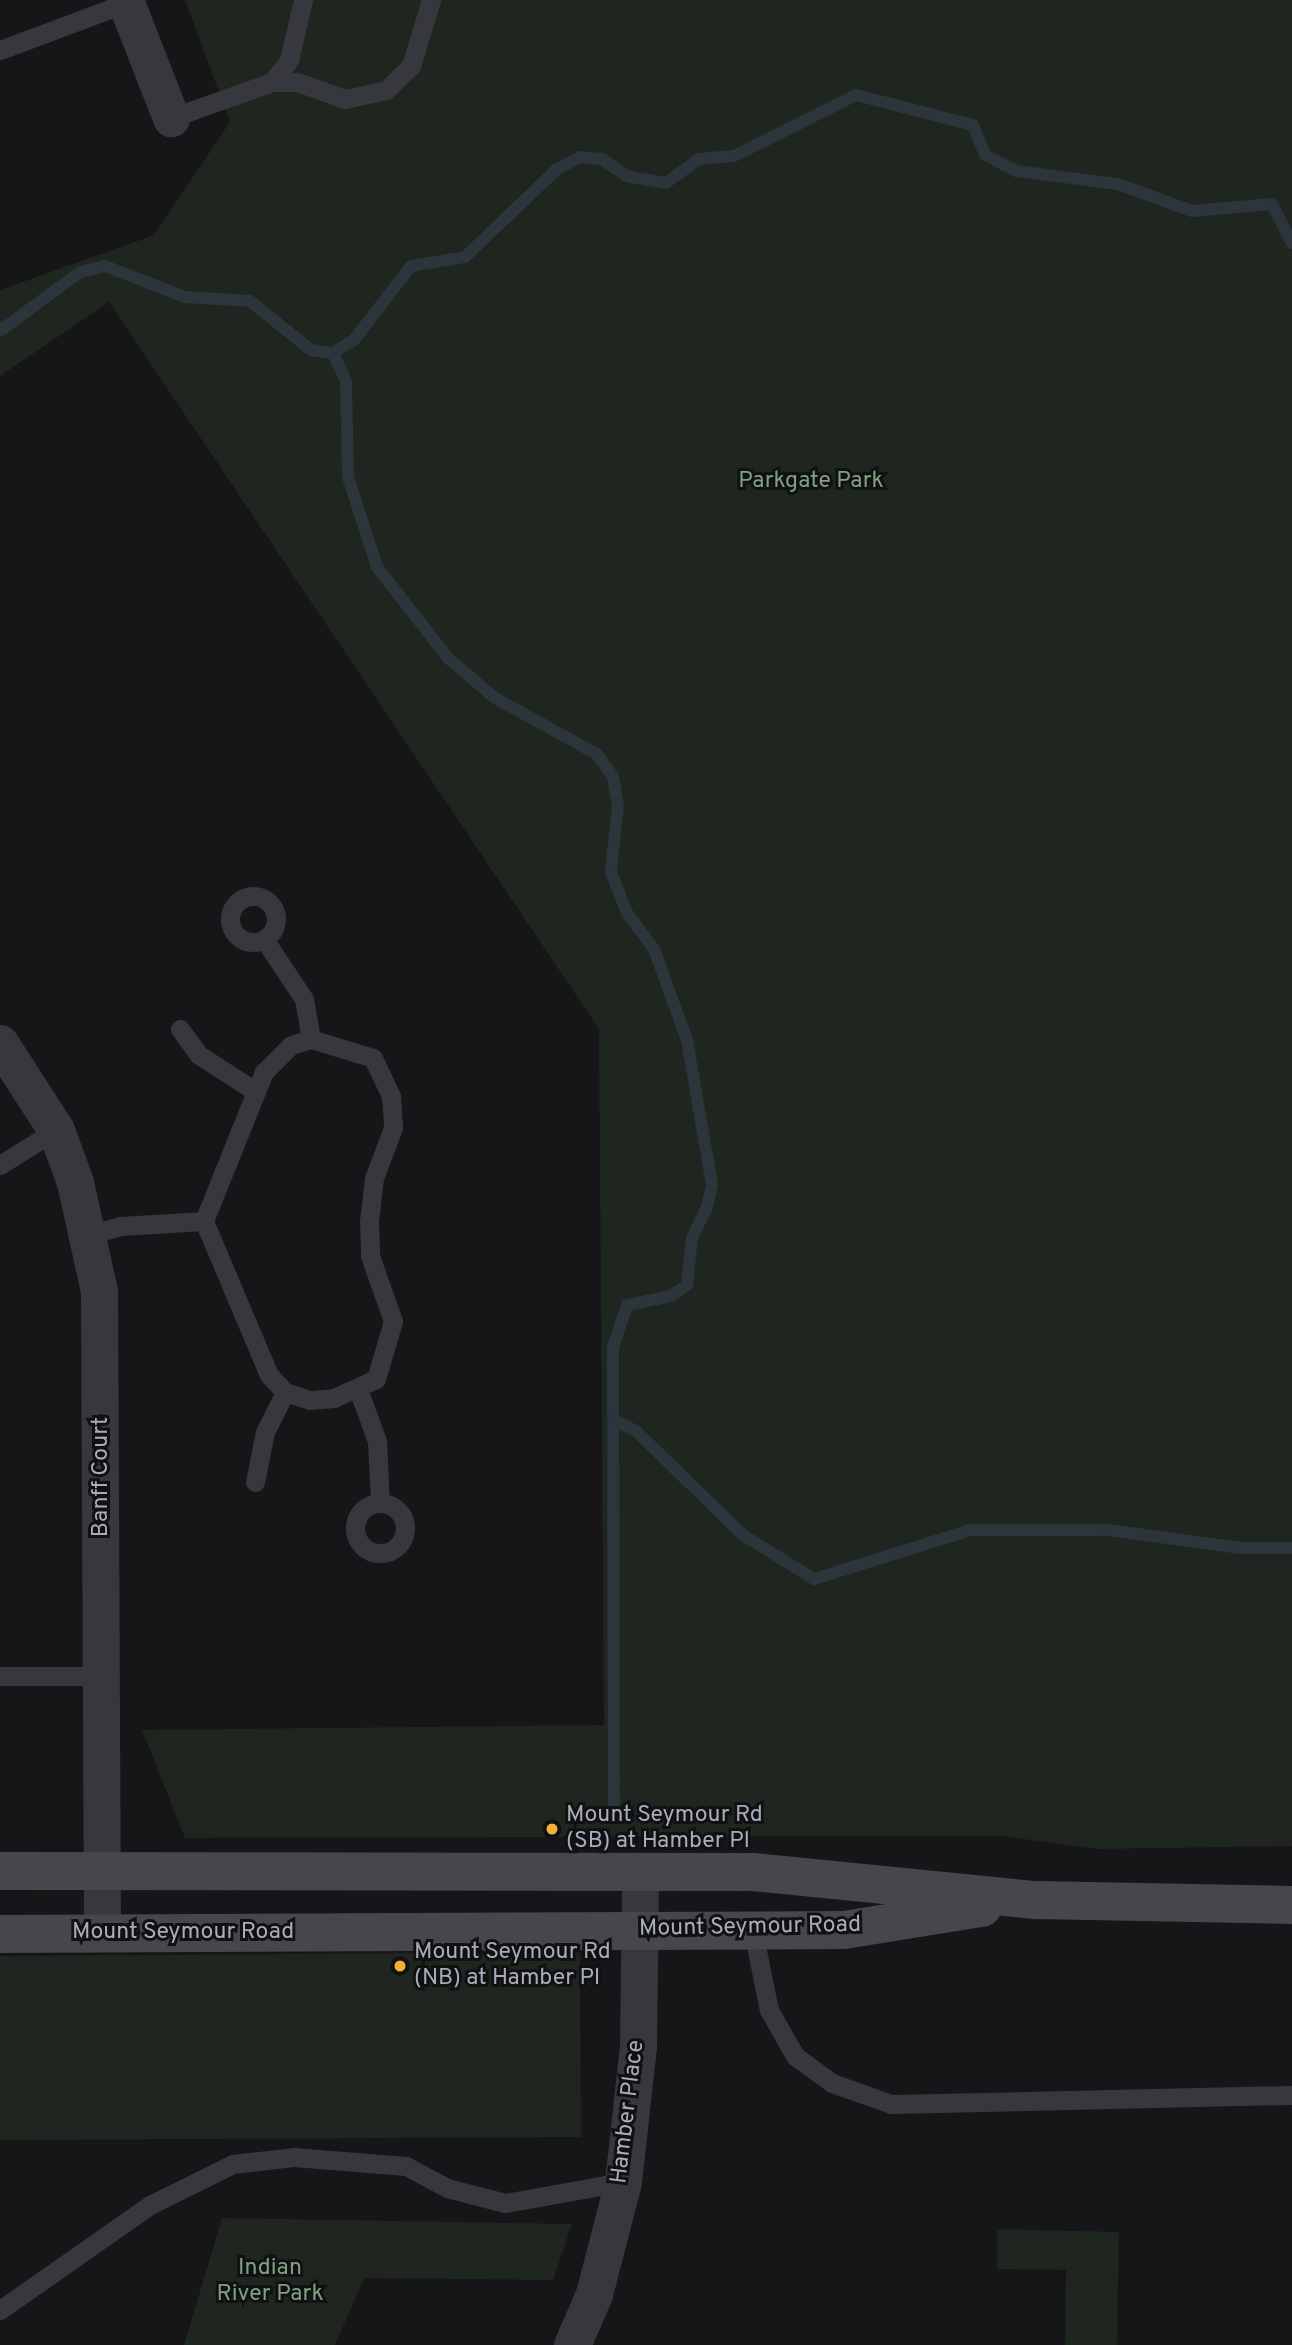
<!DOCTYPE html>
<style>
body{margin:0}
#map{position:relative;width:1292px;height:2345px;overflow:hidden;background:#161618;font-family:Overpass,sans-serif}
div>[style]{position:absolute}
.green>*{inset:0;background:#1e261f}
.stream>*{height:12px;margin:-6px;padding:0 6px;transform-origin:6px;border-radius:6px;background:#2c353c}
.lane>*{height:19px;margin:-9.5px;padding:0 9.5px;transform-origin:9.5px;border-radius:9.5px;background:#37383d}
.lane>.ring{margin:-9.5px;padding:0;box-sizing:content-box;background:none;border:19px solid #37383d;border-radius:50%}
.street>*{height:37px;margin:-18.5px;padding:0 18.5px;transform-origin:18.5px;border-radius:18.5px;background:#37383d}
.secondary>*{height:38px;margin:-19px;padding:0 19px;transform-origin:19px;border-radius:19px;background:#45474d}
.dots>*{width:19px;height:19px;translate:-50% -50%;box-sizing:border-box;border:4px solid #111113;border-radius:50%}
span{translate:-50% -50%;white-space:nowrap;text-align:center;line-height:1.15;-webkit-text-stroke:6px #111113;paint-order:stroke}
.park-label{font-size:23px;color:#7fa381}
.street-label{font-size:23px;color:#a8adb8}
.poi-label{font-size:23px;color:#a8adb8}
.left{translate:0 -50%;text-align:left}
</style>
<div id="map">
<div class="green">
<div style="clip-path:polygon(185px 0,1292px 0,1292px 1846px,1097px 1849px,1001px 1836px,185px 1838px,142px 1730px,604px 1725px,599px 1029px,109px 302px,0 376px,0 290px,154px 235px,230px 122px)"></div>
<div style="clip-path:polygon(580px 1952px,581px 2137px,0 2140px,0 1956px)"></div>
<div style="clip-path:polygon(222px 2218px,572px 2224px,553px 2280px,364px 2278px,335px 2345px,184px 2345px)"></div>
<div style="clip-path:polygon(997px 2229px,1119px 2232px,1117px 2345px,1065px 2345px,1066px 2270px,997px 2269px)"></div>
</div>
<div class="stream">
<div style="left:0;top:331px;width:99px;rotate:-36.4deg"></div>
<div style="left:80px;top:272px;width:26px;rotate:-13deg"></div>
<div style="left:105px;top:266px;width:86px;rotate:21.2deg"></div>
<div style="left:185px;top:297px;width:65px;rotate:3.5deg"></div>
<div style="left:250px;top:301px;width:78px;rotate:38.8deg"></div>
<div style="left:311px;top:350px;width:22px;rotate:8deg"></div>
<div style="left:333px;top:353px;width:25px;rotate:-32deg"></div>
<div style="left:354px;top:340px;width:93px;rotate:-52.4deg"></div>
<div style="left:411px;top:266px;width:55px;rotate:-9.5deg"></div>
<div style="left:465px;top:257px;width:126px;rotate:-43.7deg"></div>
<div style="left:556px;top:170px;width:27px;rotate:-28deg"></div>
<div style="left:580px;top:157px;width:22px;rotate:5deg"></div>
<div style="left:602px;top:159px;width:29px;rotate:35deg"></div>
<div style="left:626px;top:176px;width:41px;rotate:9.9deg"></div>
<div style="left:666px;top:183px;width:41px;rotate:-36deg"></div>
<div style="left:699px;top:159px;width:35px;rotate:-5deg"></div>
<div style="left:734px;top:156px;width:136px;rotate:-26.6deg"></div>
<div style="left:856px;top:95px;width:121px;rotate:14.4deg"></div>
<div style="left:973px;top:125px;width:32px;rotate:68deg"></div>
<div style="left:985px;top:155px;width:35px;rotate:27deg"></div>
<div style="left:1016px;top:171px;width:103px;rotate:7.3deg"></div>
<div style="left:1118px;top:184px;width:79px;rotate:20deg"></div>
<div style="left:1192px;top:211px;width:80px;rotate:-5deg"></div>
<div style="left:1272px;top:204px;width:44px;rotate:62.9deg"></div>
<div style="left:333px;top:353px;width:31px;rotate:65deg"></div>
<div style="left:346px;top:381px;width:96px;rotate:88.8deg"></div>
<div style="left:348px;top:477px;width:95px;rotate:72.1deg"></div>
<div style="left:377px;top:567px;width:117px;rotate:52deg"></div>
<div style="left:449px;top:659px;width:60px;rotate:40.3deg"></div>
<div style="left:495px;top:698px;width:116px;rotate:28.8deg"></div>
<div style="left:597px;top:754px;width:28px;rotate:55deg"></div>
<div style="left:613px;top:777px;width:27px;rotate:80deg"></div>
<div style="left:618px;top:804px;width:68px;rotate:95.9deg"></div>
<div style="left:611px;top:872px;width:44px;rotate:68.7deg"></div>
<div style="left:627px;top:913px;width:45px;rotate:53.1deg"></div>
<div style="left:654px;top:949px;width:97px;rotate:70.1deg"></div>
<div style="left:687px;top:1040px;width:147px;rotate:80.2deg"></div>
<div style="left:712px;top:1185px;width:23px;rotate:103deg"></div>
<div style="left:707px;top:1207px;width:34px;rotate:116deg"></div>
<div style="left:692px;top:1238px;width:47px;rotate:96.1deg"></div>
<div style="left:687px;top:1285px;width:19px;rotate:145deg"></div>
<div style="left:671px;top:1296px;width:45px;rotate:168.4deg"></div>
<div style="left:627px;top:1305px;width:44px;rotate:108.4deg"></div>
<div style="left:613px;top:1347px;width:468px;rotate:89.9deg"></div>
<div style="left:614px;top:1420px;width:25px;rotate:27deg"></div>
<div style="left:636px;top:1431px;width:149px;rotate:44.2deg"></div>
<div style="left:743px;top:1535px;width:84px;rotate:31.8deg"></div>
<div style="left:814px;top:1579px;width:164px;rotate:-17.4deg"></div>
<div style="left:970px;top:1530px;width:138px"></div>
<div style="left:1108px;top:1530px;width:134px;rotate:7.7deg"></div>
<div style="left:1241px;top:1548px;width:51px"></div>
</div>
<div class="lane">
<div style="left:0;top:50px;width:134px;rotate:-20.5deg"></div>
<div style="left:272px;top:82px;width:28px;rotate:-52deg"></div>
<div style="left:289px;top:60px;width:62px;rotate:-76.9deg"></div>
<div style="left:171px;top:118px;width:107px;rotate:-19.6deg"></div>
<div style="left:272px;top:82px;width:25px"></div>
<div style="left:297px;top:82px;width:51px;rotate:19.5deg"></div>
<div style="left:345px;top:99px;width:42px;rotate:-12.4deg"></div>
<div style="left:386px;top:90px;width:35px;rotate:-44deg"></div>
<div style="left:411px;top:66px;width:69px;rotate:-73.1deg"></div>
<div class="ring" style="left:230px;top:896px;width:27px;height:27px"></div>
<div style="left:264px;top:939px;width:72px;rotate:56.3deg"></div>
<div style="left:304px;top:999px;width:41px;rotate:80.1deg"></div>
<div style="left:180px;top:1029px;width:32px;rotate:54deg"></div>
<div style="left:199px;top:1055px;width:67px;rotate:32.7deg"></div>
<div style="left:311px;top:1039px;width:65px;rotate:17deg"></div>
<div style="left:373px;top:1058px;width:42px;rotate:64.7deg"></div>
<div style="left:391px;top:1096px;width:32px;rotate:86deg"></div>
<div style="left:393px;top:1128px;width:53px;rotate:110.8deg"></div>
<div style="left:374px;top:1178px;width:43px;rotate:96.6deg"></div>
<div style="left:369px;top:1221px;width:35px;rotate:88deg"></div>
<div style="left:370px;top:1256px;width:69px;rotate:70.5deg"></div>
<div style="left:393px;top:1321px;width:60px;rotate:106.3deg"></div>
<div style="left:376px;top:1379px;width:46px;rotate:155.7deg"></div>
<div style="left:334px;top:1398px;width:24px;rotate:175deg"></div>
<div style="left:310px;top:1400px;width:26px;rotate:-162deg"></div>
<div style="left:285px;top:1392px;width:23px;rotate:-133deg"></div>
<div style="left:269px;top:1375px;width:167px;rotate:-112.9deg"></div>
<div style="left:204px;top:1221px;width:161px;rotate:-68.1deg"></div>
<div style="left:264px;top:1072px;width:38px;rotate:-45deg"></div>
<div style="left:291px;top:1045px;width:21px;rotate:-17deg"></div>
<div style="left:0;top:1165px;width:66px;rotate:-32deg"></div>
<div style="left:89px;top:1235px;width:32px;rotate:-16deg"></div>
<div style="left:120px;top:1226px;width:84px;rotate:-3.4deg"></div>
<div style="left:358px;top:1389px;width:55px;rotate:69.9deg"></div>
<div style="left:377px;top:1441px;width:62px;rotate:87.2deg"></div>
<div style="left:255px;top:1482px;width:51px;rotate:-78.7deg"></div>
<div style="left:265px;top:1432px;width:45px;rotate:-63.4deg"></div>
<div class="ring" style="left:355px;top:1503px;width:31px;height:31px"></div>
<div style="left:0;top:1676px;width:101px"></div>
<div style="left:753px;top:1931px;width:81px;rotate:78.6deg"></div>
<div style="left:769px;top:2010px;width:53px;rotate:60.5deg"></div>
<div style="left:795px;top:2056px;width:46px;rotate:36.1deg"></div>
<div style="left:832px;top:2083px;width:63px;rotate:19.6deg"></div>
<div style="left:891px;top:2104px;width:401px;rotate:-1.3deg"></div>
<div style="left:0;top:2310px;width:183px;rotate:-35deg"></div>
<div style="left:150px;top:2205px;width:93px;rotate:-26.3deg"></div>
<div style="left:233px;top:2164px;width:61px;rotate:-6.5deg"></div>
<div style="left:294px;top:2157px;width:112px;rotate:4.6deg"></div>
<div style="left:406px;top:2166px;width:47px;rotate:28.2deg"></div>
<div style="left:447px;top:2188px;width:60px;rotate:14.5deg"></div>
<div style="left:505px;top:2203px;width:120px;rotate:-10.1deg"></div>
</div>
<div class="street">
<div style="left:125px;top:0;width:127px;rotate:68.7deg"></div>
<div style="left:0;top:1043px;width:103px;rotate:57.2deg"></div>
<div style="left:56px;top:1130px;width:55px;rotate:69.9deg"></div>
<div style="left:75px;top:1182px;width:112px;rotate:77.6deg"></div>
<div style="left:99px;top:1291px;width:642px;rotate:89.73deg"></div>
<div style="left:572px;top:2345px;width:56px;rotate:-66.7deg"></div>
<div style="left:594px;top:2294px;width:116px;rotate:-75.5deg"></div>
<div style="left:623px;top:2182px;width:136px;rotate:-83.7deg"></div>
<div style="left:638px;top:2047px;width:176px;rotate:-89.3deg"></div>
</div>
<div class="secondary">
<div style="left:0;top:1871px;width:753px;rotate:0.08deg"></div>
<div style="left:753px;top:1872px;width:284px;rotate:5.7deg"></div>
<div style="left:1036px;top:1900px;width:256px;rotate:1.1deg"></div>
<div style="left:0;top:1934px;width:844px;rotate:-0.27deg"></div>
<div style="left:844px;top:1930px;width:140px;rotate:-9.1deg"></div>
</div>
<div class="dots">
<div style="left:552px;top:1829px;background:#f2b134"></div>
<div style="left:400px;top:1966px;background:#f2b134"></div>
</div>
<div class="park-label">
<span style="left:811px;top:482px">Parkgate Park</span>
<span style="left:270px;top:2282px">Indian<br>River Park</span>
</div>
<div class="street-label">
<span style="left:102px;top:1477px;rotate:-90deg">Banff Court</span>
<span style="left:750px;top:1928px;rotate:-1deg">Mount Seymour Road</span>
<span style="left:183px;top:1933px">Mount Seymour Road</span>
<span style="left:629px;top:2112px;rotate:-83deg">Hamber Place</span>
</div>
<div class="poi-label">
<span class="left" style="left:566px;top:1829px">Mount Seymour Rd<br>(SB) at Hamber Pl</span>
<span class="left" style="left:414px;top:1966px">Mount Seymour Rd<br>(NB) at Hamber Pl</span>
</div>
</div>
